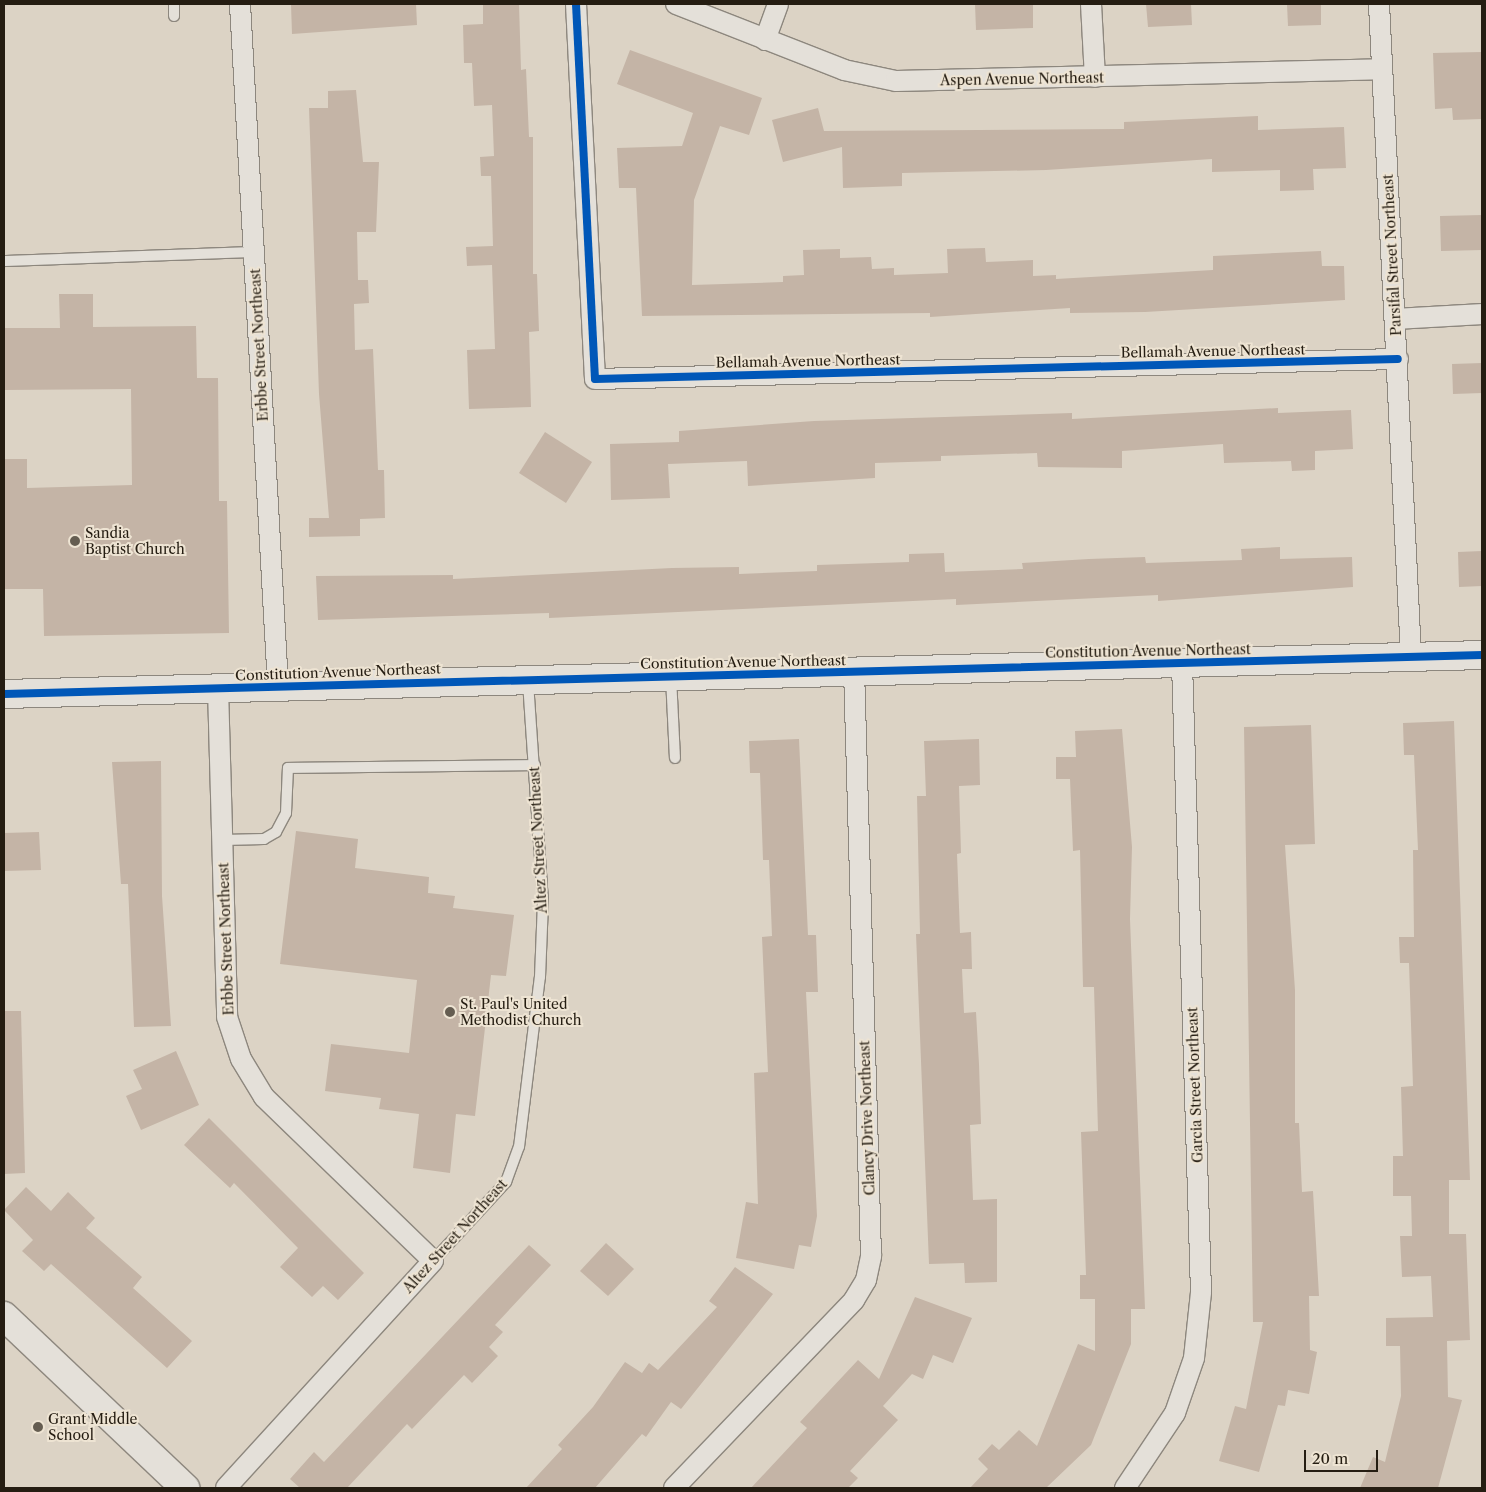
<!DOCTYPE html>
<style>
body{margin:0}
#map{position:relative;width:1486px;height:1492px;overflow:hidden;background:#dcd3c5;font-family:"Libre Caslon Text",serif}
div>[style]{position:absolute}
.building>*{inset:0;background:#c4b4a6}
.roads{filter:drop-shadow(1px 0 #8d877e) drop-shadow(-1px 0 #8d877e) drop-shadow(0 1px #8d877e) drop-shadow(0 -1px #8d877e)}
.lane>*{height:10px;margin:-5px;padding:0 5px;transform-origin:5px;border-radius:5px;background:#e4e0d9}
.street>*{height:20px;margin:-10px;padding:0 10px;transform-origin:10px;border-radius:10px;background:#e4e0d9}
.secondary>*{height:28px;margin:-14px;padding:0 14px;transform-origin:14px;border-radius:14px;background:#e4e0d9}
.cycleway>*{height:8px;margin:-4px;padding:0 4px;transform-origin:4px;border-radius:4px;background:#0057b8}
.dots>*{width:14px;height:14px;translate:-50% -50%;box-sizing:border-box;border:2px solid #eee4d3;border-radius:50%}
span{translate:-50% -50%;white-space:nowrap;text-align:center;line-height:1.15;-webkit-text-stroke:4px #eee4d3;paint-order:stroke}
.street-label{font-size:14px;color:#251d12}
.poi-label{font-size:14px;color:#251d12}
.left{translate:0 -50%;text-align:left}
.frame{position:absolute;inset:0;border:5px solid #251d12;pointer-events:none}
.scale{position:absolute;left:1304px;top:1450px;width:74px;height:22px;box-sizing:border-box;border:2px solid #251d12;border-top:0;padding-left:6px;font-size:15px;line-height:18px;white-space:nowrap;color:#251d12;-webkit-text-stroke:4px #eee4d3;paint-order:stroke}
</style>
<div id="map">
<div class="building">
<div style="clip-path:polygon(291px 4px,416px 4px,417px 25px,292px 34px)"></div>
<div style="clip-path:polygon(483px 4px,519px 4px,521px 70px,526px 69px,529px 137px,533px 137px,533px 274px,537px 274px,539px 331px,529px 332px,531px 407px,469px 409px,467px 350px,495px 349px,492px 265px,467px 266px,466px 247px,493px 246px,491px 176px,481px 176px,480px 157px,494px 156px,492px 105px,474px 106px,472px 63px,464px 63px,463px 25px,483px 24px)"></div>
<div style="clip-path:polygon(975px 4px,1033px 4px,1033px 28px,976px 30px)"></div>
<div style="clip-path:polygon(1146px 4px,1191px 4px,1192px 25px,1148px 27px)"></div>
<div style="clip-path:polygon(1287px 4px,1321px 4px,1321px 25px,1288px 26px)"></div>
<div style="clip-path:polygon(630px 50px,762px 98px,749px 135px,720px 126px,694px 200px,692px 285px,783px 282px,783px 276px,804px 275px,803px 250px,840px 249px,840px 258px,871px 257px,872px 269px,894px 268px,894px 275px,948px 273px,947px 249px,985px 248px,986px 262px,1033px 260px,1033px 276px,1056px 275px,1056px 279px,1213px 270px,1213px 256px,1321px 251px,1322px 266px,1344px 266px,1345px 300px,1145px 312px,1070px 313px,1070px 308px,930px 317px,930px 313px,642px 316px,636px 188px,619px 188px,617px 148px,682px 146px,693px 113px,617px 84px)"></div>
<div style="clip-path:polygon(1482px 52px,1482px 119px,1453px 120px,1452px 108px,1435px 109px,1433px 53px)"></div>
<div style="clip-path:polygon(356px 90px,363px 162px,379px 162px,376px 232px,357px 232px,358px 280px,368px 280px,369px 303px,354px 304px,355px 350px,373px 349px,378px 470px,384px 470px,385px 518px,360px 519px,360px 536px,309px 537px,309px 518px,329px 518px,319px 394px,309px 108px,328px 108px,328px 91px)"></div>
<div style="clip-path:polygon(818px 108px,824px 131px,1124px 129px,1124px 122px,1258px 116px,1258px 130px,1344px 127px,1346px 168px,1313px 169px,1314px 190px,1280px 191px,1280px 170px,1212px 172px,1212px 159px,1046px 170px,902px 173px,902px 186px,843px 188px,842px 147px,783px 162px,772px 120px)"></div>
<div style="clip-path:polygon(1482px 215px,1482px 250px,1441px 251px,1440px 216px)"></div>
<div style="clip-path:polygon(59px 294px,93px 294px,93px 327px,196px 326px,197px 378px,218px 378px,219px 501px,227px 501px,229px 633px,44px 636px,43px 589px,4px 589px,4px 459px,27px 459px,27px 488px,132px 485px,131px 389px,4px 390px,4px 328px,60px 328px)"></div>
<div style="clip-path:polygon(1482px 363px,1482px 393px,1453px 394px,1452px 364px)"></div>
<div style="clip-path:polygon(1278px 408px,1278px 413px,1351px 410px,1353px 449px,1315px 451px,1315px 470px,1292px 471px,1291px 461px,1224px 463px,1223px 444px,1122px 451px,1122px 468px,1038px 467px,1037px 453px,941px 456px,941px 461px,875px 463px,875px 478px,748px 486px,747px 461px,668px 464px,670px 498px,611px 500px,610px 444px,679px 442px,679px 431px,814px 421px,1072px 413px,1072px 419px)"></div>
<div style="clip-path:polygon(545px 432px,592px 462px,566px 503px,519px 473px)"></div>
<div style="clip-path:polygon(1280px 547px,1280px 559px,1352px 557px,1353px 587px,1158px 601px,1158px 595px,956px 605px,956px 599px,549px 618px,549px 613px,318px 620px,316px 576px,453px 575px,453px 579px,672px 568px,739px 567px,739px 574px,817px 571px,817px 565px,909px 562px,909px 554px,944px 553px,945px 572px,1023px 569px,1022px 563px,1089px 559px,1145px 557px,1146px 563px,1242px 560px,1241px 549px)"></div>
<div style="clip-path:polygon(1482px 551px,1482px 586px,1459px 587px,1458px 552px)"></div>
<div style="clip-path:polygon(1454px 721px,1470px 1180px,1449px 1180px,1449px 1234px,1466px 1234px,1470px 1340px,1447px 1341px,1448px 1397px,1462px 1400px,1438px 1488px,1360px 1488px,1373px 1457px,1385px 1462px,1401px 1396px,1400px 1346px,1386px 1346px,1386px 1318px,1433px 1317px,1431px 1276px,1402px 1277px,1400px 1236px,1412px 1236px,1411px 1196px,1393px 1196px,1393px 1156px,1403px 1156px,1401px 1087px,1413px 1086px,1409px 963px,1400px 963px,1399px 937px,1414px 937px,1413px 850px,1418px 850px,1414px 755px,1404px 755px,1403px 723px)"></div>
<div style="clip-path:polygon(1311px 725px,1315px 844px,1285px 845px,1295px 990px,1295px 1123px,1299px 1123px,1302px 1192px,1313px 1191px,1319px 1296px,1309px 1296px,1310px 1350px,1317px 1352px,1309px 1394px,1288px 1390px,1285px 1406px,1278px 1405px,1259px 1472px,1219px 1461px,1235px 1406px,1246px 1409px,1263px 1322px,1253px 1322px,1244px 727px)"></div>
<div style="clip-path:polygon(1122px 729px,1132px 847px,1130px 919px,1145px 1309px,1131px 1309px,1131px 1344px,1091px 1445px,1046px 1488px,970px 1488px,988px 1469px,978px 1459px,992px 1444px,999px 1450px,1019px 1430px,1037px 1446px,1078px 1344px,1095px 1351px,1095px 1299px,1080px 1299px,1080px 1275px,1086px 1275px,1081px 1132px,1098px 1131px,1094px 987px,1083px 987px,1080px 850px,1073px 851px,1070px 779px,1056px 779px,1056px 757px,1076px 757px,1075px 731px)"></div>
<div style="clip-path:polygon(799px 739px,808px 935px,816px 935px,818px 992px,806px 992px,817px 1216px,811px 1247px,799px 1245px,794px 1269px,736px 1258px,746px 1202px,758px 1204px,754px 1073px,768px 1072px,762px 937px,772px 936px,769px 860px,763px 860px,760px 773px,750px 773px,749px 741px)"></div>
<div style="clip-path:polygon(979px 739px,980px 785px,959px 786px,961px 853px,957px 854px,960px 933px,971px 932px,972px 969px,962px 969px,964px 1013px,976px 1012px,979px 1064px,981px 1124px,970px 1125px,973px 1200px,997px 1199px,997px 1282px,965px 1283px,964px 1263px,929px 1264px,916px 934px,920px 934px,917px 796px,926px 796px,924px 741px)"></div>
<div style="clip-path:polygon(161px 761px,162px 896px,171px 1026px,134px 1027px,128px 884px,121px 884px,112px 762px)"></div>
<div style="clip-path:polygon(296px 831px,358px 839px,355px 868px,429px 877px,428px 893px,455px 896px,453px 908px,514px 915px,506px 976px,491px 975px,475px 1116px,456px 1114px,450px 1173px,413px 1168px,419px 1114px,379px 1109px,381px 1098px,325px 1091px,331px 1044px,409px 1053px,417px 980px,280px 964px)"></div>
<div style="clip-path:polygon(39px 832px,41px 870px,4px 871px,4px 833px)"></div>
<div style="clip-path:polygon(4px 1011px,21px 1011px,25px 1173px,4px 1174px)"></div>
<div style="clip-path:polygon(176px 1051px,199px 1105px,141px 1130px,126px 1096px,142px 1089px,133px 1070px)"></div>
<div style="clip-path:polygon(209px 1118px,364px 1273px,338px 1300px,323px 1286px,312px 1297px,280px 1267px,298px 1248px,234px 1183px,230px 1188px,184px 1145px)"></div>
<div style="clip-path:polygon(26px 1187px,51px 1211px,68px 1192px,95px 1218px,86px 1228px,142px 1277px,133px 1288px,192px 1341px,167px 1368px,51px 1264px,44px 1271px,22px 1251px,33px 1240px,4px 1210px)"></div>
<div style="clip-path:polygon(606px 1243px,634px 1269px,608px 1296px,580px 1271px)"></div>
<div style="clip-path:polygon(529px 1245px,551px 1265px,495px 1325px,503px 1332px,489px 1347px,498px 1356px,472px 1383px,464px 1375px,412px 1429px,407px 1424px,347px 1488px,300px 1488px,290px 1479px,314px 1452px,324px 1462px)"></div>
<div style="clip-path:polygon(735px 1267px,773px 1294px,681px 1409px,671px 1402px,646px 1437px,642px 1434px,595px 1488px,526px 1488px,562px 1449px,558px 1445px,593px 1407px,625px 1362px,642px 1373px,649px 1363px,658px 1370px,717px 1307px,709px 1301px)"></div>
<div style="clip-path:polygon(915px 1297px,972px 1318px,953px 1363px,933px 1355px,923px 1379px,912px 1374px,883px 1406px,898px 1420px,850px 1471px,858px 1478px,848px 1488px,751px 1488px,807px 1428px,800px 1422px,858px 1360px,879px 1379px)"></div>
</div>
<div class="roads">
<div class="lane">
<div style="left:174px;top:4px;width:12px;rotate:90deg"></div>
<div style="left:4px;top:261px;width:250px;rotate:-2.1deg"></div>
<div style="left:671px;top:677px;width:81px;rotate:87.2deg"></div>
<div style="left:223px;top:840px;width:41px;rotate:-1.4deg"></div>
<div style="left:264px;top:839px;width:14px;rotate:-30deg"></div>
<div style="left:276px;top:832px;width:21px;rotate:-62deg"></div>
<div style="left:286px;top:813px;width:45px;rotate:-87.5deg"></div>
<div style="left:288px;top:768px;width:247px;rotate:-0.7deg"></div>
<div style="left:433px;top:1261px;width:108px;rotate:-47.3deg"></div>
<div style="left:506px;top:1182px;width:37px;rotate:-70deg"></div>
<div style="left:519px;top:1147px;width:171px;rotate:-83deg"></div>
<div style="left:540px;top:977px;width:75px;rotate:-87.7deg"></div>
<div style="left:543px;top:902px;width:221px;rotate:-93.9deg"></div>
</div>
<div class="street">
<div style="left:240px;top:4px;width:683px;rotate:86.81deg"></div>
<div style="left:576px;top:4px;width:375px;rotate:87.1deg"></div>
<div style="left:595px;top:379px;width:803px;rotate:-1.43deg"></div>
<div style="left:676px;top:4px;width:180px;rotate:21.4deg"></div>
<div style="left:844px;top:70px;width:53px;rotate:11.9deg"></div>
<div style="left:896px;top:81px;width:486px;rotate:-1.4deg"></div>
<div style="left:1091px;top:4px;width:73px;rotate:86.9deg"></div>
<div style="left:1379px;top:4px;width:654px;rotate:87.19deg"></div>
<div style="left:765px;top:40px;width:38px;rotate:-70deg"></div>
<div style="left:1396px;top:319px;width:86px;rotate:-3.3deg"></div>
<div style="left:218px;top:688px;width:329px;rotate:88.4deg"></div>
<div style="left:227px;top:1017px;width:44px;rotate:71.6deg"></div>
<div style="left:241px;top:1059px;width:44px;rotate:58.8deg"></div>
<div style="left:264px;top:1097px;width:235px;rotate:44.1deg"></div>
<div style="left:433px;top:1261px;width:307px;rotate:132.4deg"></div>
<div style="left:674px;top:1488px;width:260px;rotate:-46.2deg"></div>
<div style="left:854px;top:1300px;width:23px;rotate:-59deg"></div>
<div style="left:866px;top:1280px;width:25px;rotate:-78deg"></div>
<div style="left:871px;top:1256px;width:585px;rotate:-91.66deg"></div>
<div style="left:1125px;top:1488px;width:90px;rotate:-56.3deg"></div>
<div style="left:1175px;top:1413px;width:58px;rotate:-70.9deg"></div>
<div style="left:1194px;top:1358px;width:66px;rotate:-83.9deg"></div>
<div style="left:1201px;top:1292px;width:629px;rotate:-91.73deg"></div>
</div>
<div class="secondary">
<div style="left:4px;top:694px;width:1479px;rotate:-1.51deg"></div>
<div style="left:4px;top:1316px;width:250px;rotate:43.5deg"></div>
</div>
</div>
<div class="cycleway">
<div style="left:576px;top:4px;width:375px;rotate:87.1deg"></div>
<div style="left:595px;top:379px;width:803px;rotate:-1.43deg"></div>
<div style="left:4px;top:694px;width:1479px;rotate:-1.51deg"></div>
</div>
<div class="dots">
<div style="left:75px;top:541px;background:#655d51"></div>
<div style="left:450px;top:1012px;background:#655d51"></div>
<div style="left:38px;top:1427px;background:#655d51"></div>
</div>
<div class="street-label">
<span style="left:1022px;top:79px;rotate:-1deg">Aspen Avenue Northeast</span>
<span style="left:1392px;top:255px;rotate:-93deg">Parsifal Street Northeast</span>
<span style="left:259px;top:345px;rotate:-93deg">Erbbe Street Northeast</span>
<span style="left:1213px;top:351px;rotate:-1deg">Bellamah Avenue Northeast</span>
<span style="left:808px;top:361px;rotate:-1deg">Bellamah Avenue Northeast</span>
<span style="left:1148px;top:651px;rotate:-1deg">Constitution Avenue Northeast</span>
<span style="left:743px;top:662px;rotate:-1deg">Constitution Avenue Northeast</span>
<span style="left:338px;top:672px;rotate:-2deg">Constitution Avenue Northeast</span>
<span style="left:538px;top:840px;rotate:-93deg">Altez Street Northeast</span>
<span style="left:226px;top:939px;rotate:-92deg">Erbbe Street Northeast</span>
<span style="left:1195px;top:1085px;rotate:-92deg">Garcia Street Northeast</span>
<span style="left:867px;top:1118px;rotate:-92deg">Clancy Drive Northeast</span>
<span style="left:455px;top:1236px;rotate:-48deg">Altez Street Northeast</span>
</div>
<div class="poi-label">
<span class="left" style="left:85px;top:541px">Sandia<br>Baptist Church</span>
<span class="left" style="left:460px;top:1012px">St. Paul's United<br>Methodist Church</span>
<span class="left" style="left:48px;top:1427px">Grant Middle<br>School</span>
</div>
<div class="frame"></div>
<div class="scale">20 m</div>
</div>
